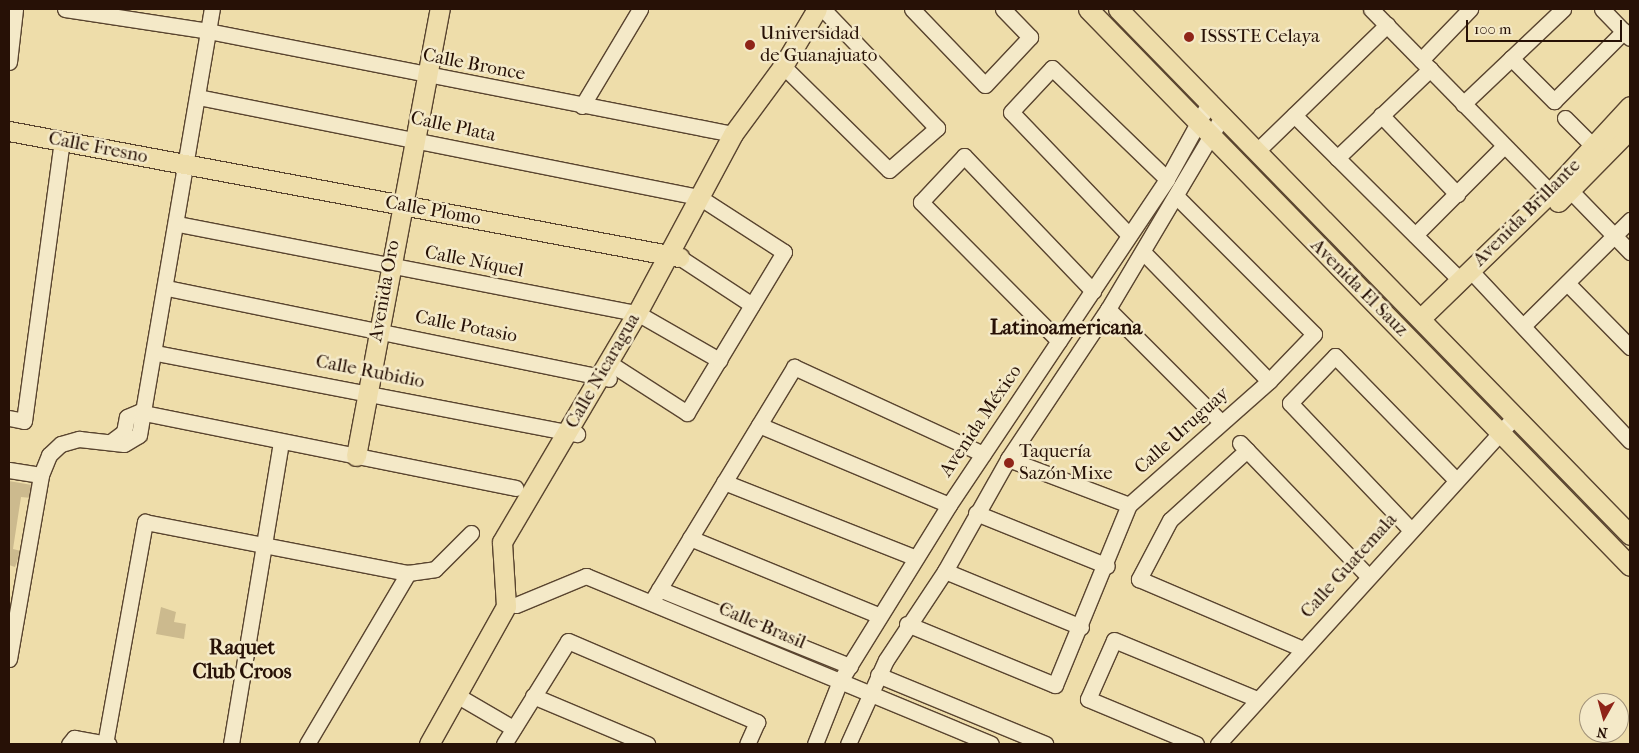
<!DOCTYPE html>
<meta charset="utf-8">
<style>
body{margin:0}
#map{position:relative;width:1639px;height:753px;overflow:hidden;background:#eda;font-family:"IM FELL French Canon",serif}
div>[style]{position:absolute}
.green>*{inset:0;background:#ccba8e}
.roads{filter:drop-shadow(1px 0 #59442f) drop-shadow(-1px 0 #59442f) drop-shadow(0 1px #59442f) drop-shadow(0 -1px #59442f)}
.minor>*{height:15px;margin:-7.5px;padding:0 7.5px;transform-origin:7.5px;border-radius:7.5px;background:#f4e9c8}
.major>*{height:19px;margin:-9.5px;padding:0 9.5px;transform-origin:9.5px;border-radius:9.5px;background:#eda}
.dots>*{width:14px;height:14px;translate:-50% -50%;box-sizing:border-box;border:2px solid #f4e9c8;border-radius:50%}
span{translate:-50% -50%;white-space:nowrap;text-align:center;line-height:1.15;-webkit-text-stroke:5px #f4e9c8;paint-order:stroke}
.poi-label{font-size:19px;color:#271106}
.left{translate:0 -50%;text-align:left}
.street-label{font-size:19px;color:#271106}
.quarter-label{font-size:21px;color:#271106;font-weight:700}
.frame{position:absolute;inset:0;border:10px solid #271106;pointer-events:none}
.north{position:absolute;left:1579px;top:693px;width:50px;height:50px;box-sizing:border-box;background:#f4e9c8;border:1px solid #a2937a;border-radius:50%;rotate:187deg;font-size:14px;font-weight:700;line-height:20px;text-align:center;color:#271106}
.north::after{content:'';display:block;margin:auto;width:18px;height:22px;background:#8f2418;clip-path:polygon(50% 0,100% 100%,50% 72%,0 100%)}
.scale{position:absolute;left:1466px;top:20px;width:156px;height:22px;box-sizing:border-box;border:2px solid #271106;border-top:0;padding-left:6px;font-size:15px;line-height:18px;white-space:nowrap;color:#271106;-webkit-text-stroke:4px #f4e9c8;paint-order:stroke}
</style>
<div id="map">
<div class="green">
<div style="clip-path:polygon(9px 481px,32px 485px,31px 498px,21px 497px,13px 549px,21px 551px,15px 567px,9px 565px)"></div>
<div style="clip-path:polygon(161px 607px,176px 612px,174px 622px,186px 624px,184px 639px,156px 634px)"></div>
</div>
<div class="roads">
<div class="minor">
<div style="left:65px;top:9px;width:145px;rotate:8.7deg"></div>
<div style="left:208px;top:31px;width:535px;rotate:11.1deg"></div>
<div style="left:912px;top:9px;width:105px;rotate:46.2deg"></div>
<div style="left:985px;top:85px;width:66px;rotate:-46.8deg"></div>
<div style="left:1030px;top:37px;width:39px;rotate:-134deg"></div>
<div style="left:1371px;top:9px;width:267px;rotate:45.6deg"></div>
<div style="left:1602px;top:9px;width:40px;rotate:46deg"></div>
<div style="left:1511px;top:58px;width:61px;rotate:45deg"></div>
<div style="left:1554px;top:101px;width:99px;rotate:-45deg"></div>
<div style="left:1421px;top:60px;width:71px;rotate:-46.1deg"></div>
<div style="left:9px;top:62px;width:53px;rotate:-83.5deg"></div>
<div style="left:783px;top:66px;width:148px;rotate:44.5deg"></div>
<div style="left:889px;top:170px;width:64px;rotate:-41.2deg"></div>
<div style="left:937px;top:128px;width:165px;rotate:-133.8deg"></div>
<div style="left:198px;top:97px;width:511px;rotate:11.29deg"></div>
<div style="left:699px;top:197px;width:101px;rotate:32.9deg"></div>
<div style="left:784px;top:252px;width:188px;rotate:121.1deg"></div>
<div style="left:687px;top:413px;width:94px;rotate:-147.2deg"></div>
<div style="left:1463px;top:104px;width:138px;rotate:-43.5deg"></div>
<div style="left:582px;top:106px;width:113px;rotate:-59.1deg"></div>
<div style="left:1294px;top:115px;width:234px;rotate:44.8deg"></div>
<div style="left:1381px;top:115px;width:110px;rotate:46.1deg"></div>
<div style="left:1565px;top:118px;width:40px;rotate:45deg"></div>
<div style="left:1258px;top:150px;width:180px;rotate:-44.1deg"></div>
<div style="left:1337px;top:158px;width:129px;rotate:-43.7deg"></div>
<div style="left:1562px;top:182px;width:98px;rotate:45.8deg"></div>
<div style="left:178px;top:224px;width:468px;rotate:11deg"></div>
<div style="left:637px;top:313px;width:95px;rotate:29.8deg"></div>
<div style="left:1129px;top:235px;width:170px;rotate:-133.8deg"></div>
<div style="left:1011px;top:112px;width:60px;rotate:-47deg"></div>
<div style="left:1052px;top:68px;width:160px;rotate:44deg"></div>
<div style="left:1415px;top:235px;width:124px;rotate:-45deg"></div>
<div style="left:1143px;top:252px;width:180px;rotate:45.7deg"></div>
<div style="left:679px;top:257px;width:87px;rotate:33.3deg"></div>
<div style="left:1470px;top:270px;width:234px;rotate:46.9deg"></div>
<div style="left:1567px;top:283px;width:90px;rotate:45.5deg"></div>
<div style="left:167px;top:288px;width:451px;rotate:11.6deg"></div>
<div style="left:1108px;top:309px;width:158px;rotate:45deg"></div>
<div style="left:1523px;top:326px;width:151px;rotate:-44.7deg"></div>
<div style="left:1059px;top:341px;width:196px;rotate:-134.8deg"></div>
<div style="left:921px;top:202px;width:63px;rotate:-46.9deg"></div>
<div style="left:964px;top:156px;width:187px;rotate:46.3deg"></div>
<div style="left:156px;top:353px;width:429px;rotate:10.9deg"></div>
<div style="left:9px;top:418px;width:15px;rotate:11deg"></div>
<div style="left:24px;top:421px;width:283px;rotate:-82.3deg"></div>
<div style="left:759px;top:425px;width:206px;rotate:22.8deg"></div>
<div style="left:112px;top:441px;width:15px;rotate:-37deg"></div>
<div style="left:124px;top:432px;width:15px;rotate:-79deg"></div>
<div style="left:127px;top:417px;width:13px;rotate:-23deg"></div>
<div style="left:139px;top:412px;width:384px;rotate:11.4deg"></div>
<div style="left:1240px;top:443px;width:183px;rotate:46.1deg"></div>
<div style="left:1247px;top:450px;width:104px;rotate:137.7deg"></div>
<div style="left:1170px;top:520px;width:67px;rotate:117.7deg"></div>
<div style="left:1139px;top:579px;width:176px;rotate:23.1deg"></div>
<div style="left:1008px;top:459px;width:129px;rotate:20.8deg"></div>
<div style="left:9px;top:470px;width:32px;rotate:9deg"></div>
<div style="left:724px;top:482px;width:206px;rotate:21.6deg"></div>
<div style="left:976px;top:513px;width:141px;rotate:22deg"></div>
<div style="left:1410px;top:529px;width:174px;rotate:-133.6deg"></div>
<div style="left:1290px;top:403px;width:65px;rotate:-46.2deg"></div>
<div style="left:1335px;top:356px;width:172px;rotate:45.7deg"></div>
<div style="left:690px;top:538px;width:205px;rotate:22.3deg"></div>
<div style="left:945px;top:571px;width:147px;rotate:22.4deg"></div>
<div style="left:659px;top:589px;width:206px;rotate:22deg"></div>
<div style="left:652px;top:601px;width:274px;rotate:-58.7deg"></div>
<div style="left:794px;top:367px;width:208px;rotate:24.7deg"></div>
<div style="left:516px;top:605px;width:76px;rotate:-22.5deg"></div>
<div style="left:586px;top:576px;width:438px;rotate:22.5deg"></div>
<div style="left:907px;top:624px;width:160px;rotate:22.4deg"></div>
<div style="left:1055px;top:685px;width:195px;rotate:-67.7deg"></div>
<div style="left:1129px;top:505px;width:187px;rotate:-41.5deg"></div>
<div style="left:1269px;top:381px;width:65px;rotate:-46.2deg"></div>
<div style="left:1314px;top:334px;width:195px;rotate:-135deg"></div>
<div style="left:9px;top:659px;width:187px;rotate:-80.1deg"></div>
<div style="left:41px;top:475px;width:22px;rotate:-68deg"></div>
<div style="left:49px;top:455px;width:16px;rotate:-43deg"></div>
<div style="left:61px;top:444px;width:19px;rotate:-16deg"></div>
<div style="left:79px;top:439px;width:45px;rotate:6.3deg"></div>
<div style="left:124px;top:444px;width:17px;rotate:-31deg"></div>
<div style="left:139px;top:435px;width:432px;rotate:-80.3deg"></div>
<div style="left:878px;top:675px;width:181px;rotate:22.4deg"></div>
<div style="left:458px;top:696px;width:64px;rotate:30.2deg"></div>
<div style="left:533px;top:696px;width:124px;rotate:22.8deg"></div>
<div style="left:69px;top:744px;width:8px;rotate:-50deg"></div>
<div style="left:74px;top:738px;width:35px;rotate:10deg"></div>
<div style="left:105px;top:744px;width:226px;rotate:-79.8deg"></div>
<div style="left:145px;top:522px;width:268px;rotate:11deg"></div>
<div style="left:408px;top:573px;width:27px;rotate:-8deg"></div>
<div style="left:435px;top:569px;width:51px;rotate:-45deg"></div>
<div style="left:231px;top:744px;width:306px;rotate:-80.6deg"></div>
<div style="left:307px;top:744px;width:199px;rotate:-59.4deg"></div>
<div style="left:504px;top:744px;width:121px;rotate:-58.1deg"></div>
<div style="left:568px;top:641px;width:206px;rotate:23.2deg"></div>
<div style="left:757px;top:722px;width:24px;rotate:114deg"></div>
<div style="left:815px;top:744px;width:68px;rotate:-68.4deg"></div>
<div style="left:840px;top:681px;width:207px;rotate:-58.2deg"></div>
<div style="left:949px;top:505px;width:392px;rotate:-56.2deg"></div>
<div style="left:1167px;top:179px;width:89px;rotate:-61.1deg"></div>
<div style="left:848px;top:744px;width:92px;rotate:-65.7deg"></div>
<div style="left:886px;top:660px;width:107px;rotate:-56.5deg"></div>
<div style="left:945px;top:571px;width:129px;rotate:-60.6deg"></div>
<div style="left:1008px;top:459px;width:180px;rotate:-56.3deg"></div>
<div style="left:1108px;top:309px;width:226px;rotate:-59.3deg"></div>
<div style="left:1196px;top:744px;width:117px;rotate:-157.4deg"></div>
<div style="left:1088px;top:699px;width:64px;rotate:-66.2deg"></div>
<div style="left:1114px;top:640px;width:155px;rotate:22.4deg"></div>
<div style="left:1218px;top:744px;width:440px;rotate:-47.8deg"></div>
</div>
<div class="major">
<div style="left:1088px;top:9px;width:777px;rotate:45.78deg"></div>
<div style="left:1118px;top:9px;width:734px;rotate:45.77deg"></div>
<div style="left:9px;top:131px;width:682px;rotate:10.65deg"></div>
<div style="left:1558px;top:202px;width:103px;rotate:-45.4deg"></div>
<div style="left:1421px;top:318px;width:180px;rotate:-44.1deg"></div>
<div style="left:1550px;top:193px;width:118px;rotate:-47.4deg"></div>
<div style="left:356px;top:456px;width:455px;rotate:-79.4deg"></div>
<div style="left:429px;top:744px;width:158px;rotate:-60.8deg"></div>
<div style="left:506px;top:606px;width:64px;rotate:-93.6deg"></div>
<div style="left:502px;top:542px;width:266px;rotate:-59.5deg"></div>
<div style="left:637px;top:313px;width:203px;rotate:-61.8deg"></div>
<div style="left:733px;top:134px;width:84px;rotate:-53.7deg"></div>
<div style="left:783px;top:66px;width:66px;rotate:-59.2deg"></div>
</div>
</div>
<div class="dots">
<div style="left:1189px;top:37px;background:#8f2418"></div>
<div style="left:750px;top:45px;background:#8f2418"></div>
<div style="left:1009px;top:463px;background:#8f2418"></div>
</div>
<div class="poi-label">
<span class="left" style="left:760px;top:45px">Universidad<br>de Guanajuato</span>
<span class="left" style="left:1200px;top:37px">ISSSTE Celaya</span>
<span class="left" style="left:1019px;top:463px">Taquería<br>Sazón Mixe</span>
</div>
<div class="street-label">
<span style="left:474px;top:65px;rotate:11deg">Calle Bronce</span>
<span style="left:453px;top:127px;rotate:12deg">Calle Plata</span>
<span style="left:98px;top:148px;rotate:11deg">Calle Fresno</span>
<span style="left:433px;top:211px;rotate:10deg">Calle Plomo</span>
<span style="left:1527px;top:213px;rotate:-45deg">Avenida Brillante</span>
<span style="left:474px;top:262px;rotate:11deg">Calle Níquel</span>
<span style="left:1359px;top:288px;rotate:45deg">Avenida El Sauz</span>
<span style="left:385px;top:291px;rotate:-80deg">Avenida Oro</span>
<span style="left:466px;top:327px;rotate:11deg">Calle Potasio</span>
<span style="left:603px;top:371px;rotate:-60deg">Calle Nicaragua</span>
<span style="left:370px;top:372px;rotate:11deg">Calle Rubidio</span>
<span style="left:981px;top:421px;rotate:-56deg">Avenida México</span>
<span style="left:1182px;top:431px;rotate:-42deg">Calle Uruguay</span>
<span style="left:1349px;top:566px;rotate:-48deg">Calle Guatemala</span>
<span style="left:762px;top:626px;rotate:23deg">Calle Brasil</span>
</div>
<div class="quarter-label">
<span style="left:1066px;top:327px">Latinoamericana</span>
<span style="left:242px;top:659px">Raquet<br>Club Croos</span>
</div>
<div class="frame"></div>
<div class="north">N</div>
<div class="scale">100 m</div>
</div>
